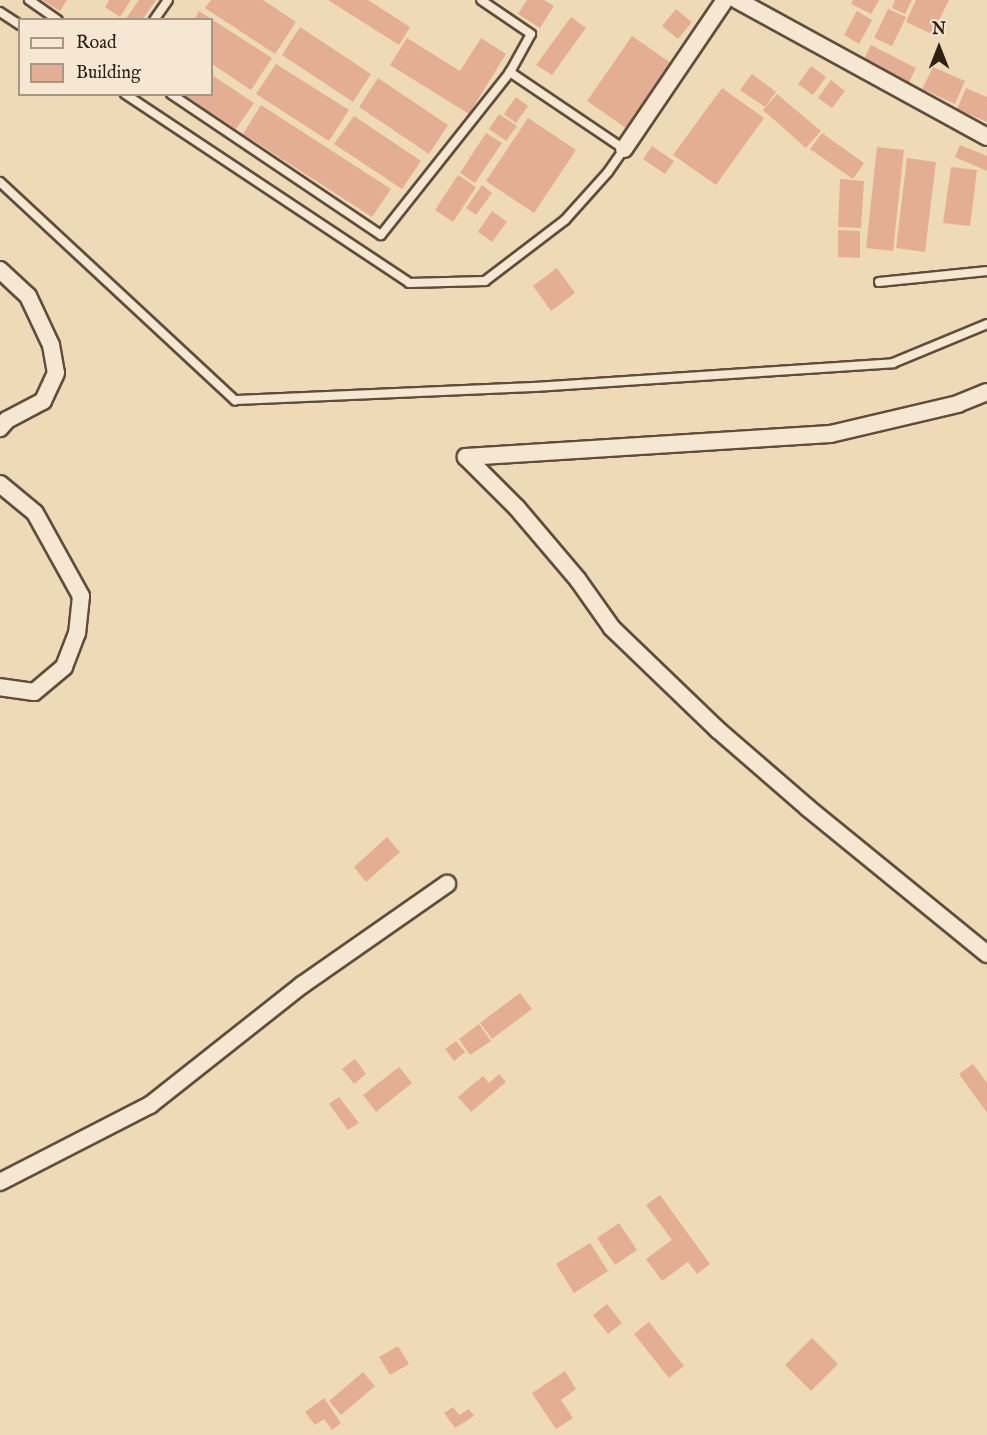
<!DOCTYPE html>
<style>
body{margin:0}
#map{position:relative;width:987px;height:1435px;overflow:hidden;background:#efdab8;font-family:"IM FELL English",serif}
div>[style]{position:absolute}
.building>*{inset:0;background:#e4ae95}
.roads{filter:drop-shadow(2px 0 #604e3b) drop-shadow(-2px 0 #604e3b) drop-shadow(0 2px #604e3b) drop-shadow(0 -2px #604e3b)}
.lane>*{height:8px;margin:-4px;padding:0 4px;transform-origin:4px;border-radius:4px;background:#f5e7d1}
.street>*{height:16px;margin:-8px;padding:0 8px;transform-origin:8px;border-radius:8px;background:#f5e7d1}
span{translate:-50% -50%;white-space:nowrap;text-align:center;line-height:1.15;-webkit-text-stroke:4.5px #f5e7d1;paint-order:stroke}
.legend{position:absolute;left:18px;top:18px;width:195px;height:78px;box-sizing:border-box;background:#f5e7d1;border:2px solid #a69784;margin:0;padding:8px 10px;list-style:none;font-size:18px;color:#302011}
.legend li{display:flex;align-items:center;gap:12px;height:30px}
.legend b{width:30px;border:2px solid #a69784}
.north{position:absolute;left:909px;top:18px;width:60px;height:60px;-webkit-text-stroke:4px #f5e7d1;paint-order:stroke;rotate:0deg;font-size:16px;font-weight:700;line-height:24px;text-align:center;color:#302011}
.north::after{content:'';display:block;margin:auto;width:21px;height:27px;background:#302011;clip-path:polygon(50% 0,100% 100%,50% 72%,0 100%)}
</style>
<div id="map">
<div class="building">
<div style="clip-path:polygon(42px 0,67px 0,60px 11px)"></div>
<div style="clip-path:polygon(109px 0,131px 0,120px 17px,105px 7px)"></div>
<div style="clip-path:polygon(139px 0,156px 0,142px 20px,125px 20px)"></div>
<div style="clip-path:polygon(211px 0,263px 0,296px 22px,275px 54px,205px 8px)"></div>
<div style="clip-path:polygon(328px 0,368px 0,410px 27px,399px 45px)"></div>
<div style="clip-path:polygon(527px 0,544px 0,554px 6px,540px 28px,518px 14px)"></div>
<div style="clip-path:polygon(853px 0,879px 0,871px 14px,851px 4px)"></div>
<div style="clip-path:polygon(895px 0,912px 0,905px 14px,892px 8px)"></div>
<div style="clip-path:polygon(916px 0,949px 0,932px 34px,906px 22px)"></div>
<div style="clip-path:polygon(676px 9px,692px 22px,678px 39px,662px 26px)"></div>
<div style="clip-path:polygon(888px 9px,906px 17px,892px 46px,874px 38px)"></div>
<div style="clip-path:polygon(199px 11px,272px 58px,251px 90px,212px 64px,212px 20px,194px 20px)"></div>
<div style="clip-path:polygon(857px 11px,872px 20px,859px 44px,844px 35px)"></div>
<div style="clip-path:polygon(571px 17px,586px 28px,552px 75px,536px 65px)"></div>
<div style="clip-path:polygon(300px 27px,371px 74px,353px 102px,282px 55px)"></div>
<div style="clip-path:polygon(632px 36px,678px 68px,644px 117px,636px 112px,626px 128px,587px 101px)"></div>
<div style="clip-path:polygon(407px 38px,460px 71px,481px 38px,506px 54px,469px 114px,390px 65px)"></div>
<div style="clip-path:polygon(871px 45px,916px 68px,908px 84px,863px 61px)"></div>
<div style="clip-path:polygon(276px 64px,349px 110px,329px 141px,256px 94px)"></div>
<div style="clip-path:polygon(811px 66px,826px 77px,813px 95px,798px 84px)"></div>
<div style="clip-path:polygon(933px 67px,965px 81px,955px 104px,922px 89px)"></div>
<div style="clip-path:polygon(752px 74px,776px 92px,765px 107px,740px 90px)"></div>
<div style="clip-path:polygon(212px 75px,254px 103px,236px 129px,183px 94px,212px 94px)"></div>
<div style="clip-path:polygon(378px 78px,448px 125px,429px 154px,359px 107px)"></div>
<div style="clip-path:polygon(831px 80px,845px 91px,832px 108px,818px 98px)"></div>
<div style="clip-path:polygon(722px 88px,764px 118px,716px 185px,673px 155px)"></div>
<div style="clip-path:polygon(966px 88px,987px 97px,987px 122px,957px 109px)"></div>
<div style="clip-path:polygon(777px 94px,821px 131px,806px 148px,763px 110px)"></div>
<div style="clip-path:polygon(516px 97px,528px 106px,516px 123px,504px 114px)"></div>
<div style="clip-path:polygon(261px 105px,391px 189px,372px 217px,243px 134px)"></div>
<div style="clip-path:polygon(499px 114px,517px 126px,506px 141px,489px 129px)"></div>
<div style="clip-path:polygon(354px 116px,421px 161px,402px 189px,334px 144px)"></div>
<div style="clip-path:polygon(528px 118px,576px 150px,534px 213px,486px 181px)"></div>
<div style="clip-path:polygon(486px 133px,502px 143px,475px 183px,460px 173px)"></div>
<div style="clip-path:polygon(822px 133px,864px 163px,853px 179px,810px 149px)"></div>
<div style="clip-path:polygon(960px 145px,987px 156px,987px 171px,955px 157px)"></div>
<div style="clip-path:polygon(652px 146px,674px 161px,665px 174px,643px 159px)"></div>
<div style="clip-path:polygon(877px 147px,904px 150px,893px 251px,866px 248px)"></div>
<div style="clip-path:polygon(907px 158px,936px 162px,925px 252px,896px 248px)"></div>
<div style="clip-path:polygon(951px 167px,977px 170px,970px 226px,943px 223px)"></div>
<div style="clip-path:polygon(458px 175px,476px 187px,453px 222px,435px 210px)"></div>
<div style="clip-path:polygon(840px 179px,864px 181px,861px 228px,838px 227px)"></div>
<div style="clip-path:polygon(482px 185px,492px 193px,476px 215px,466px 208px)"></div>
<div style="clip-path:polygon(492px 211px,507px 222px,492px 242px,478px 232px)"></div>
<div style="clip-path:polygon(838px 230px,860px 231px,860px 258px,838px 257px)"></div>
<div style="clip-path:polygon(557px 268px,575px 293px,551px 311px,533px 286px)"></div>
<div style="clip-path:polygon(387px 837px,400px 852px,366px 882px,354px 867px)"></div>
<div style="clip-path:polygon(520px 993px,532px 1009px,492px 1039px,480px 1023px)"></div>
<div style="clip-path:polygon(479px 1024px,491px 1041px,470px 1055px,459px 1039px)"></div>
<div style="clip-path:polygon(456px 1041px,465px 1052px,454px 1061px,445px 1049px)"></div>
<div style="clip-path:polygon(355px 1059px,366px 1074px,354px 1084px,342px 1069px)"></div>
<div style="clip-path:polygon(973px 1064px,987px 1083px,987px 1113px,959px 1074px)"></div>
<div style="clip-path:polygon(399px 1067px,412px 1083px,376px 1112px,363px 1095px)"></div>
<div style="clip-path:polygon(499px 1074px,506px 1082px,471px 1112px,458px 1097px,483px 1076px,489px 1083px)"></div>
<div style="clip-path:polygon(339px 1097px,359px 1123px,348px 1130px,329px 1104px)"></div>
<div style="clip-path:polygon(660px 1195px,710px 1264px,697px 1274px,688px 1262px,662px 1281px,646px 1259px,672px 1240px,646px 1205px)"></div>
<div style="clip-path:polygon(619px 1223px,637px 1250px,615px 1265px,597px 1238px)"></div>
<div style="clip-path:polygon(590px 1243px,608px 1271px,574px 1293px,556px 1264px)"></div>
<div style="clip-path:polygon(607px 1304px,622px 1323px,608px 1334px,593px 1315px)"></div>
<div style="clip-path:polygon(649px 1322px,684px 1366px,669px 1378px,634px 1334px)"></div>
<div style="clip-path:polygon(812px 1338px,838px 1364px,811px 1391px,785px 1365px)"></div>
<div style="clip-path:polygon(398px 1346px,409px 1364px,390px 1375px,379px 1357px)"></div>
<div style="clip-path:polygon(565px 1371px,576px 1389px,561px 1400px,573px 1418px,556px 1429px,532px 1393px)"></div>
<div style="clip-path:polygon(363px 1372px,375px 1386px,341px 1415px,329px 1401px)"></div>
<div style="clip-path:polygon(324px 1398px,341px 1423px,332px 1430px,324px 1419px,315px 1425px,305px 1412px)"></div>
<div style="clip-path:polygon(453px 1407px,459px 1415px,469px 1409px,474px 1416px,455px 1428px,444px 1413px)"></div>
</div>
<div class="roads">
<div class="lane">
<div style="left:29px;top:0;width:35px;rotate:35deg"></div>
<div style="left:0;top:12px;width:24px;rotate:33deg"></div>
<div style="left:154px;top:20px;width:24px;rotate:-55deg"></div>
<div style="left:125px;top:94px;width:341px;rotate:33.6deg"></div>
<div style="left:409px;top:283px;width:76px;rotate:-1.5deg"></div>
<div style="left:485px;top:281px;width:101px;rotate:-37.3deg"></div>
<div style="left:565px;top:220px;width:64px;rotate:-48.1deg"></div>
<div style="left:608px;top:172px;width:28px;rotate:-55deg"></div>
<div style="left:624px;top:149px;width:138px;rotate:-146deg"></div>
<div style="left:510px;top:72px;width:43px;rotate:-61.1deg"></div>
<div style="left:531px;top:34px;width:60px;rotate:-145.8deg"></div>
<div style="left:171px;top:94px;width:253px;rotate:33.9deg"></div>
<div style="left:381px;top:235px;width:208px;rotate:-51.6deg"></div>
<div style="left:0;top:182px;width:321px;rotate:42.9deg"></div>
<div style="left:235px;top:400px;width:300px;rotate:-2.5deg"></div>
<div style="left:535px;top:387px;width:359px;rotate:-3.8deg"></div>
<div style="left:893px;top:363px;width:102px;rotate:-22.5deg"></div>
<div style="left:879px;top:282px;width:109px;rotate:-5.8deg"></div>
</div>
<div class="street">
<div style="left:737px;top:0;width:285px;rotate:28.7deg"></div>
<div style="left:624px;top:149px;width:180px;rotate:-55.9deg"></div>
<div style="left:0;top:270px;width:38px;rotate:43deg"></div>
<div style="left:28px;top:296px;width:54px;rotate:64.9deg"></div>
<div style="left:51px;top:345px;width:28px;rotate:80deg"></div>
<div style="left:56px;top:373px;width:31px;rotate:115deg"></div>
<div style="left:43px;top:401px;width:41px;rotate:152.2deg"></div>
<div style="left:7px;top:420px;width:11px;rotate:131deg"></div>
<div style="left:987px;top:392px;width:31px;rotate:158deg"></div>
<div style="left:958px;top:404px;width:131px;rotate:166.8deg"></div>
<div style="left:830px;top:434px;width:365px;rotate:176.4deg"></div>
<div style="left:466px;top:457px;width:72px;rotate:45deg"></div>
<div style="left:517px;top:508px;width:94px;rotate:49.7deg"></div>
<div style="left:578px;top:580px;width:59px;rotate:54.7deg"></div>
<div style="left:612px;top:628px;width:147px;rotate:43.9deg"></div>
<div style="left:718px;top:730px;width:119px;rotate:40.9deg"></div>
<div style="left:808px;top:808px;width:231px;rotate:39.2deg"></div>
<div style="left:0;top:484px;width:45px;rotate:39.6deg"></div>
<div style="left:35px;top:513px;width:95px;rotate:61deg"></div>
<div style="left:81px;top:596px;width:37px;rotate:96deg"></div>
<div style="left:77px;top:633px;width:36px;rotate:111deg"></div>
<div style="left:64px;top:667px;width:39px;rotate:140deg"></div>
<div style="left:34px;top:692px;width:34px;rotate:-172deg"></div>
<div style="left:0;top:1182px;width:169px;rotate:-27.2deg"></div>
<div style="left:150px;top:1105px;width:194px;rotate:-38.3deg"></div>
<div style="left:302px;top:985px;width:177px;rotate:-34.9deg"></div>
</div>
</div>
<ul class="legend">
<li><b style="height:8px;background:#f5e7d1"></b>Road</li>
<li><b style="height:16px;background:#e4ae95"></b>Building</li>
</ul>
<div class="north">N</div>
</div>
